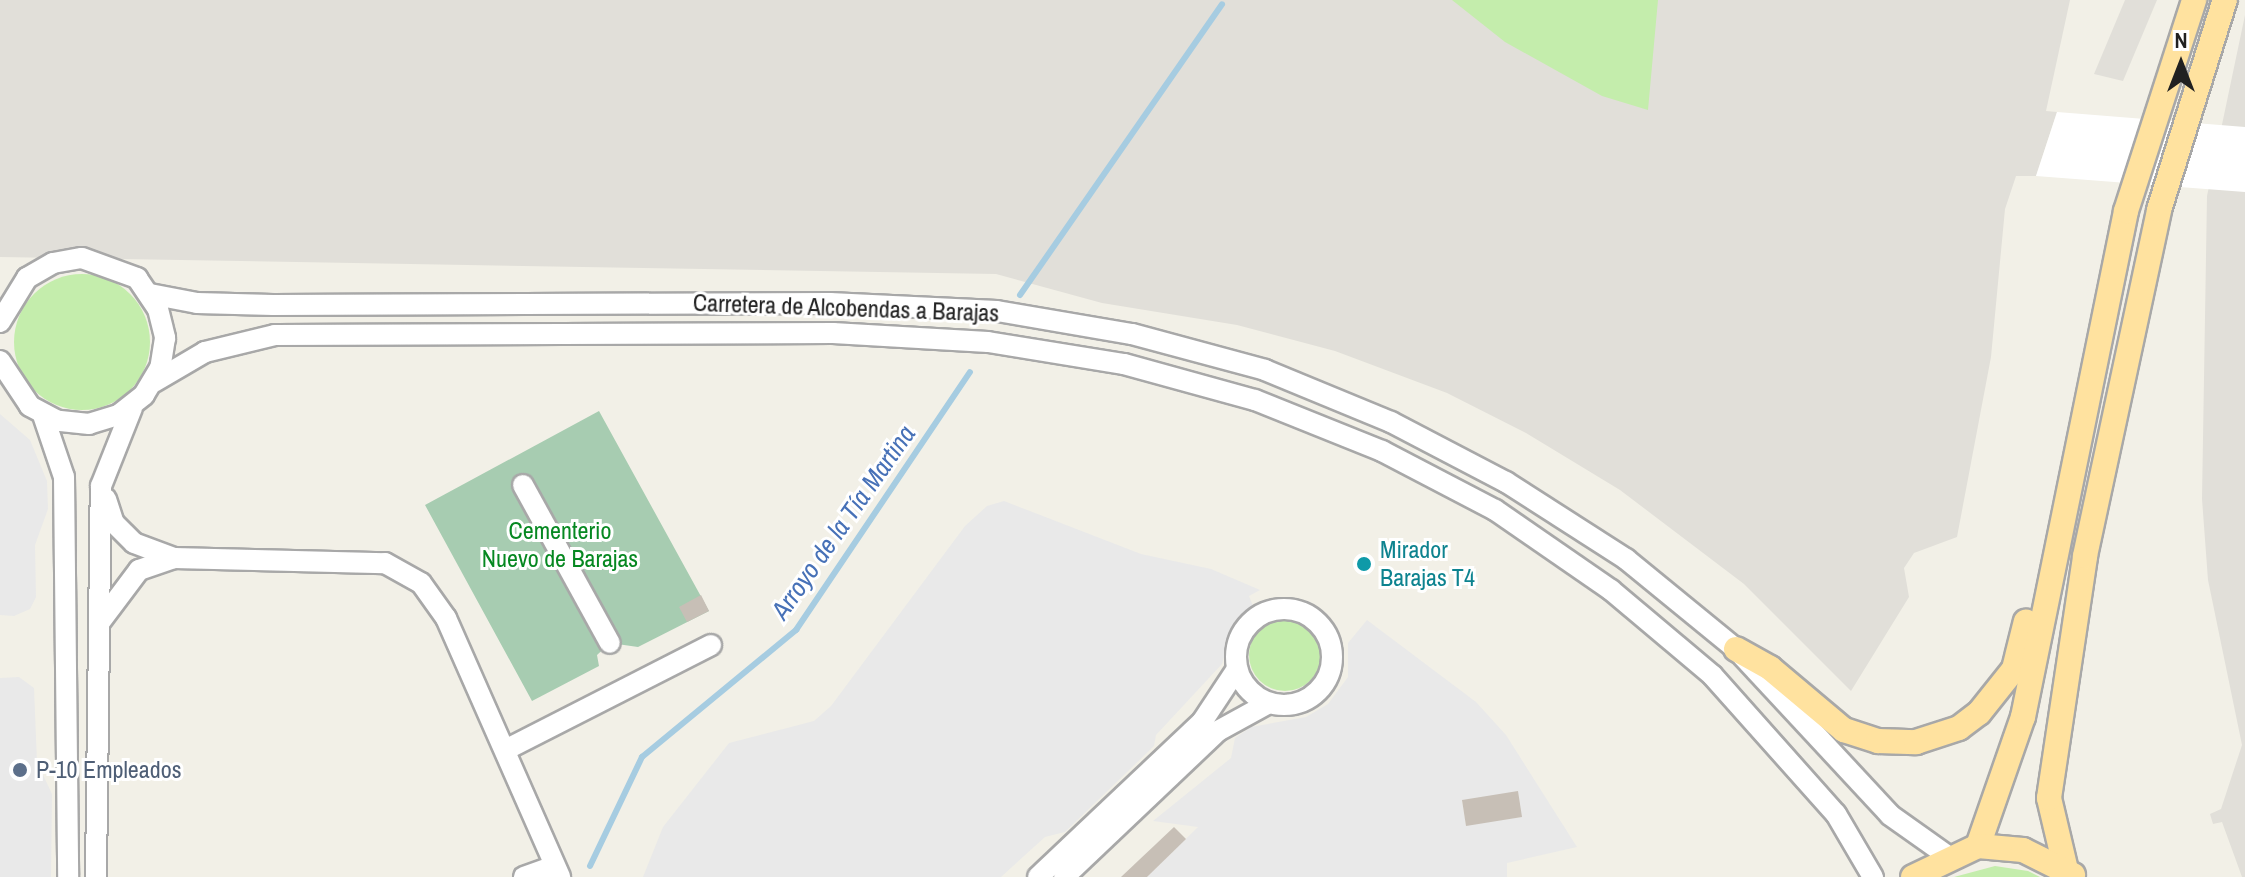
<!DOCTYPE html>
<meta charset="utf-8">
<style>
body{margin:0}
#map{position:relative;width:2245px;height:877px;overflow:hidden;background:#f2f0e7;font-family:"Archivo Narrow",sans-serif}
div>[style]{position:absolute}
.airport>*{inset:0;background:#e1dfd9}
.grass>*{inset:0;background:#c4edac}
.round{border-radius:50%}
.cemetery>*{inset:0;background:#a7ccb1}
.parking>*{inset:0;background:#e9e9e9}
.pier>*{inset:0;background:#fff}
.stream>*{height:6px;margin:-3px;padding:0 3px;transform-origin:3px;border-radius:3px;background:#a6cce1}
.building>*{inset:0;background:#c7bfb6}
.roads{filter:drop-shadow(2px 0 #a8a8a8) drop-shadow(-2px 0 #a8a8a8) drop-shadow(0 2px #a8a8a8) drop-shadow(0 -2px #a8a8a8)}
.minor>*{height:20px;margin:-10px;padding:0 10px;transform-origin:10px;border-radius:10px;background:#fff}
.minor>.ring{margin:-10px;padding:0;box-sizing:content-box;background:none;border:20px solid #fff;border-radius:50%}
.major>*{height:24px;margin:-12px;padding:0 12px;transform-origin:12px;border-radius:12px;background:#ffe29f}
.dots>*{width:22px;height:22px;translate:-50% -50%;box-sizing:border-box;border:4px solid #fff;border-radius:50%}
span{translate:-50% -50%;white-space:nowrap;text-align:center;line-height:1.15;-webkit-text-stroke:6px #fff;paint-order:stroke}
.street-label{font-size:24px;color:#212121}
.park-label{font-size:24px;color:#068821}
.culture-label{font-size:24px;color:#0d838f}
.left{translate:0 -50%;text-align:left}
.service-label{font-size:24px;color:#4e5e75}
.water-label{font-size:26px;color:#4771b7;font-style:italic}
.north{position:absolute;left:2141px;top:24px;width:80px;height:80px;-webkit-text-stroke:6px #fff;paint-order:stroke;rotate:0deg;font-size:22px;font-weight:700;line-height:32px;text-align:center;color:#212121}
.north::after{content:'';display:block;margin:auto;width:28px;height:36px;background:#212121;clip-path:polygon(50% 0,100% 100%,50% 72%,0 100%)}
</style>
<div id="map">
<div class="airport">
<div style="clip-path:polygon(0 0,2070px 0,2046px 111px,2057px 112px,2036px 176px,2016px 176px,2005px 209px,1991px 357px,1957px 537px,1914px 553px,1904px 568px,1909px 597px,1851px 691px,1744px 584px,1620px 490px,1526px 433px,1447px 393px,1335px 351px,1237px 325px,1102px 303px,996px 274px,0 257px)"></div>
<div style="clip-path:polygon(2125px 0,2157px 0,2123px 81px,2094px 74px)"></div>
<div style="clip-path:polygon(2245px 15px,2245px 877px,2242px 877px,2222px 822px,2213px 824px,2210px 814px,2221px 809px,2242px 745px,2208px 580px,2202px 499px,2207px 196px)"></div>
</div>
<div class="grass">
<div style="clip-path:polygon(1452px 0,1658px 0,1648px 110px,1602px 96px,1505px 42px)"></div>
<div class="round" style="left:14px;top:274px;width:136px;height:136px"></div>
<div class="round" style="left:1249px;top:619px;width:72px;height:72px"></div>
<div style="clip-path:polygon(1995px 866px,2028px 871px,2040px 877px,1954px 877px)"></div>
</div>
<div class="cemetery">
<div style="clip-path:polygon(599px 411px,709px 611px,638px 647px,610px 643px,597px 655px,599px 666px,532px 701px,425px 505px)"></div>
</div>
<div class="parking">
<div style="clip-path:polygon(0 414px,30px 440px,47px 481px,48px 509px,35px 545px,36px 597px,30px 609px,14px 616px,0 615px)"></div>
<div style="clip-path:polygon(1004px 501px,1141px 554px,1211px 569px,1260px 590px,1249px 596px,1253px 606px,1234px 623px,1222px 664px,1156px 735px,1154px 746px,1065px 832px,1045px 837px,1001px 877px,643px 877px,663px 827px,729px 743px,814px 721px,831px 706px,965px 526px,987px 506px)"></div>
<div style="clip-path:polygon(evenodd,1367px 620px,1476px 702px,1506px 735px,1577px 847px,1507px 863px,1507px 877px,1147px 877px,1198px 827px,1153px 821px,1231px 758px,1235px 738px,1251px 727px,1306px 717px,1328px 704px,1348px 677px,1348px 643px,1367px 620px,1518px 792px,1521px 817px,1466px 825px,1462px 801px,1518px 792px)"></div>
<div style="clip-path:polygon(19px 677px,34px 688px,37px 762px,52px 794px,51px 877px,0 877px,0 678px)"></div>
</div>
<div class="pier">
<div style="clip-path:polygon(2057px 112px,2245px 127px,2245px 192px,2036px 176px)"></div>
</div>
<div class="stream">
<div style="left:1020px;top:295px;width:354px;rotate:-55.2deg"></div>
<div style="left:590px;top:866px;width:121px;rotate:-64.5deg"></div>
<div style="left:642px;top:757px;width:200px;rotate:-39.5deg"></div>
<div style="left:796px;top:630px;width:311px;rotate:-56deg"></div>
</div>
<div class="building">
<div style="clip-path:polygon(701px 595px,709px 611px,687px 622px,679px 607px)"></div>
<div style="clip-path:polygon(1518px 791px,1522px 817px,1466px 826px,1462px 800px)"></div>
<div style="clip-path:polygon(1174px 827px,1186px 839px,1147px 877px,1121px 877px)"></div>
</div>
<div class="roads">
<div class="minor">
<div style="left:150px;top:294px;width:48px;rotate:10.8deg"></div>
<div style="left:197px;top:303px;width:76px;rotate:1.5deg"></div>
<div style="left:273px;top:305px;width:557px;rotate:-0.21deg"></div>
<div style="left:830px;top:303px;width:167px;rotate:2.7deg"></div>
<div style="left:997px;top:311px;width:137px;rotate:9.7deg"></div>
<div style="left:1132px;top:334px;width:138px;rotate:15.1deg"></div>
<div style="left:1265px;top:370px;width:136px;rotate:22.4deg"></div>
<div style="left:1391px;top:422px;width:130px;rotate:27.6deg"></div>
<div style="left:1506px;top:482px;width:143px;rotate:32.7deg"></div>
<div style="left:1626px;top:559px;width:142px;rotate:39.3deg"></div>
<div style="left:1736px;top:649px;width:226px;rotate:47.1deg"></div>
<div style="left:1890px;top:815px;width:71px;rotate:35.3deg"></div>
<div style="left:0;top:322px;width:52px;rotate:-58.5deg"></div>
<div style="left:27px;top:278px;width:30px;rotate:-30deg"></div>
<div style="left:53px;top:263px;width:29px;rotate:-10deg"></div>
<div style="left:82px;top:258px;width:59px;rotate:20deg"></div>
<div style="left:137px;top:278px;width:37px;rotate:56deg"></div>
<div style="left:158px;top:309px;width:30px;rotate:76deg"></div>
<div style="left:165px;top:338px;width:30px;rotate:99deg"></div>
<div style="left:160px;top:368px;width:31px;rotate:121deg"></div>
<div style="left:144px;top:395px;width:33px;rotate:142deg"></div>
<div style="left:118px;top:415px;width:30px;rotate:163deg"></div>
<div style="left:89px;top:424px;width:31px;rotate:-174deg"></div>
<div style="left:58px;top:421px;width:32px;rotate:-152deg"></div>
<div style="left:30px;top:406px;width:54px;rotate:-123.7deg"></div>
<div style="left:154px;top:382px;width:59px;rotate:-30.5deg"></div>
<div style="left:205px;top:352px;width:72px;rotate:-13.7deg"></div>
<div style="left:275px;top:335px;width:558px;rotate:-0.21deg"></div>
<div style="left:833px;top:333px;width:155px;rotate:3.3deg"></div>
<div style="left:988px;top:342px;width:138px;rotate:9.2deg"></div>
<div style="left:1124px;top:364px;width:136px;rotate:15.4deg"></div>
<div style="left:1255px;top:400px;width:137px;rotate:21.9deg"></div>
<div style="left:1382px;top:451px;width:127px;rotate:27.6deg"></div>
<div style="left:1495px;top:510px;width:141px;rotate:34.6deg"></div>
<div style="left:1611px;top:590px;width:132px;rotate:40.1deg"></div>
<div style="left:1712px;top:675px;width:186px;rotate:48.3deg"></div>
<div style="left:1836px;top:814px;width:73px;rotate:59.6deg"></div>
<div style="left:43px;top:415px;width:65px;rotate:71.3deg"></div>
<div style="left:64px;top:477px;width:400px;rotate:89.4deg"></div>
<div style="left:523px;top:485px;width:180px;rotate:61.2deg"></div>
<div style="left:106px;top:499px;width:25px;rotate:72deg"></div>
<div style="left:114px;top:523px;width:28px;rotate:45deg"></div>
<div style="left:134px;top:543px;width:43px;rotate:20.6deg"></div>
<div class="ring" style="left:1236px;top:609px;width:76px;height:76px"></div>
<div style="left:100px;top:622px;width:65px;rotate:-53.1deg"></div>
<div style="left:139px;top:570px;width:37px;rotate:-19deg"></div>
<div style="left:174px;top:558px;width:211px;rotate:1.4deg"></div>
<div style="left:385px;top:563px;width:41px;rotate:29.1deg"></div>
<div style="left:421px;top:583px;width:43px;rotate:54.5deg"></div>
<div style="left:446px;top:618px;width:283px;rotate:66.2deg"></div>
<div style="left:507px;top:749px;width:229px;rotate:-27deg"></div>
<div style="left:96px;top:877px;width:391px;rotate:-89.3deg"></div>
<div style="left:101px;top:486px;width:84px;rotate:-68.3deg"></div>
<div style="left:524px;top:877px;width:32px;rotate:-20deg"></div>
<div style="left:1038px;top:877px;width:226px;rotate:-43.4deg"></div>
<div style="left:1202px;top:722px;width:64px;rotate:-56.6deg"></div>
<div style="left:1064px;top:877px;width:212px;rotate:-43.5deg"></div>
<div style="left:1218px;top:731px;width:58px;rotate:-28.8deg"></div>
</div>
<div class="major">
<div style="left:1736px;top:649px;width:39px;rotate:29deg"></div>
<div style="left:1770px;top:668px;width:97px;rotate:40deg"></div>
<div style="left:1844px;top:730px;width:36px;rotate:18deg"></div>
<div style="left:1878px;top:741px;width:38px;rotate:2deg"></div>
<div style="left:1916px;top:742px;width:45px;rotate:-18deg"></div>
<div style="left:1959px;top:728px;width:25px;rotate:-37deg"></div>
<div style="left:1979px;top:713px;width:56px;rotate:-51.5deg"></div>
<div style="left:2014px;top:669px;width:49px;rotate:-76deg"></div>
<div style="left:1978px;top:846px;width:137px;rotate:-70.8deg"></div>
<div style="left:2023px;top:717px;width:516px;rotate:-78.49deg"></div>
<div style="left:2126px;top:211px;width:222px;rotate:-72.1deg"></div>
<div style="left:2066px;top:870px;width:74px;rotate:-103.3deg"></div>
<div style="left:2049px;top:798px;width:245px;rotate:-81.5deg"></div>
<div style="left:2085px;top:556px;width:354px;rotate:-77.9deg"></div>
<div style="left:2159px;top:210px;width:220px;rotate:-72.6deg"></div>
<div style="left:1913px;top:877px;width:72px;rotate:-25.5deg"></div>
<div style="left:1978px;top:846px;width:45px;rotate:5.1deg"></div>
<div style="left:2023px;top:850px;width:56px;rotate:26.6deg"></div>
</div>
</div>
<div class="dots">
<div style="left:1364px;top:564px;background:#0f9aa8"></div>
<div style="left:20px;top:770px;background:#5c6f8a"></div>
</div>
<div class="street-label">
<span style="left:846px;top:308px;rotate:2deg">Carretera de Alcobendas a Barajas</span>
</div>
<div class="park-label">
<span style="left:560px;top:545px">Cementerio<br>Nuevo de Barajas</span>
</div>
<div class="culture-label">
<span class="left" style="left:1380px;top:564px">Mirador<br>Barajas T4</span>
</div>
<div class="service-label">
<span class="left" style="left:36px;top:770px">P-10 Empleados</span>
</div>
<div class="water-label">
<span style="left:843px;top:522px;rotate:-55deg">Arroyo de la Tía Martina</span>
</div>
<div class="north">N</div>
</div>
